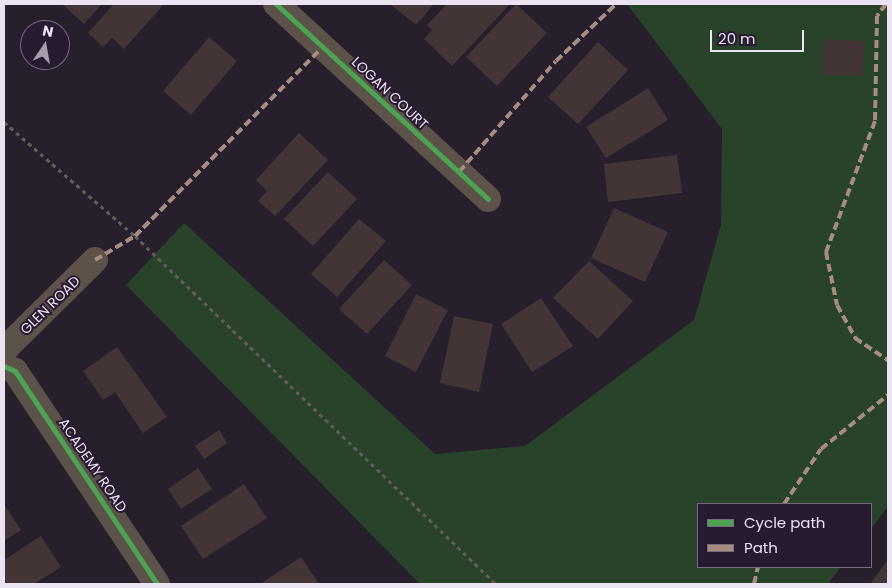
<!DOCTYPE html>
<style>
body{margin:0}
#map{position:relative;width:892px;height:588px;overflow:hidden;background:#271f2c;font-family:Poppins,sans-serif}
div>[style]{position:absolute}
.green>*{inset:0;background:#29422a}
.building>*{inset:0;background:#433536}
.path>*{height:3px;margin-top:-1.5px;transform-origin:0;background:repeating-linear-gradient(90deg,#645c5a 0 4px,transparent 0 8px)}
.street>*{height:26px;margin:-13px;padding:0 13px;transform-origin:13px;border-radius:13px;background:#5c5249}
.quiet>*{height:4px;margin-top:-2px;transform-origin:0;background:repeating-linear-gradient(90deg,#a88b81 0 8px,transparent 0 12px)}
.cycleway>*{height:5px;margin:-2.5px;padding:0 2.5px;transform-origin:2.5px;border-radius:2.5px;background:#4ca352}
span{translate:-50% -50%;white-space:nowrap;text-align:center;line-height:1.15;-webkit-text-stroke:4px #281a31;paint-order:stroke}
.street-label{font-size:14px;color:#ebe2f2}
.frame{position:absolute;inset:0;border:5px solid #ebe2f2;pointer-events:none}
.legend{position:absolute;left:697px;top:503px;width:175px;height:65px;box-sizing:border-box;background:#281a31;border:1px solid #766a7e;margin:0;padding:6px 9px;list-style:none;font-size:15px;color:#ebe2f2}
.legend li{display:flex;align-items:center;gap:10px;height:25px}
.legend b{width:25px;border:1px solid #766a7e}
.north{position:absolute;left:20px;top:20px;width:50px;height:50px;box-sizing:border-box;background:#281a31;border:1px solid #766a7e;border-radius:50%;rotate:12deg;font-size:14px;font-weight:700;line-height:20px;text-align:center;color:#ebe2f2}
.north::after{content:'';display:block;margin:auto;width:18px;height:22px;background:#a69ead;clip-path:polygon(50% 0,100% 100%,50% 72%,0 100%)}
.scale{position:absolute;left:710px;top:30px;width:94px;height:22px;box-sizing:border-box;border:2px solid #ebe2f2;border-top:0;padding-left:6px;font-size:15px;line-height:18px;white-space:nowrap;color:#ebe2f2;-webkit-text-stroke:4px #281a31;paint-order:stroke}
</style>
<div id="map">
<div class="green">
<div style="clip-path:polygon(627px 4px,888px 4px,888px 506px,871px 529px,871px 504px,698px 504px,698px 567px,841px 567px,828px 584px,420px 584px,126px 285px,184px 223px,435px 454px,525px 446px,694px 320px,721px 225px,722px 129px)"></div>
</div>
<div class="building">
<div style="clip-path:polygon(62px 4px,102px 4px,84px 24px)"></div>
<div style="clip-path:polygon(114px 4px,164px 4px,124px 49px,112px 38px,103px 47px,88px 33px)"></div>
<div style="clip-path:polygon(390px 4px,434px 4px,416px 25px)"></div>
<div style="clip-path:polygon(447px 4px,510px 4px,452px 66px,424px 39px,432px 30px,427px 25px)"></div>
<div style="clip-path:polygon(516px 4px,547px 33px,497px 86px,466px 57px)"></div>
<div style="clip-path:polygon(209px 37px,237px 61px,191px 115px,163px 91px)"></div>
<div style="clip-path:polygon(824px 39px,864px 41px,863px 76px,823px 75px)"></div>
<div style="clip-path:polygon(598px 42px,628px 70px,578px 124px,548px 97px)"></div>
<div style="clip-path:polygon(648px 88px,668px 120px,606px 158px,586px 127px)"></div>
<div style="clip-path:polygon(299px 133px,328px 160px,275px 216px,258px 201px,267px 191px,256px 180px)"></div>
<div style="clip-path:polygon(677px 155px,682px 193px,608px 202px,604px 164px)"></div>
<div style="clip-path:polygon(328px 172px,357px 199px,313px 246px,284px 219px)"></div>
<div style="clip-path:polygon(614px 208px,668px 232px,645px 282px,591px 258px)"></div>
<div style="clip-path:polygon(359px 219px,386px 241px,337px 297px,311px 274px)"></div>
<div style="clip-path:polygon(384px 260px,412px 285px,367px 334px,339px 309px)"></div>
<div style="clip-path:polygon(589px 261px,633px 301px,598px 339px,553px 298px)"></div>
<div style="clip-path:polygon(416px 294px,448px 310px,416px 372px,385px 356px)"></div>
<div style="clip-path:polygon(541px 298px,573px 346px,532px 372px,501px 324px)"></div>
<div style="clip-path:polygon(454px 316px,493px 324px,479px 392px,440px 383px)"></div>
<div style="clip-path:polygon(117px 347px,167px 417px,143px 433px,115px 392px,103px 400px,83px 371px)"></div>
<div style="clip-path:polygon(219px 430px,227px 443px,204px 459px,195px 446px)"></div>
<div style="clip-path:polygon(198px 468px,212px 489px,181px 509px,168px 489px)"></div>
<div style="clip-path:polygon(244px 484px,267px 518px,203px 559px,181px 526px)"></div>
<div style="clip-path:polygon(4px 504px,21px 530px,4px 541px)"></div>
<div style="clip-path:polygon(41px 536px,61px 567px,34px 584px,4px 584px,4px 560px)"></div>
<div style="clip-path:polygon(301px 557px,319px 584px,260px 584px)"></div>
<div style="clip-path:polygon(888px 559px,888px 584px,872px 584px,871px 583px)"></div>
</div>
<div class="path">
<div style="left:4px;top:122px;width:174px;rotate:41deg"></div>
<div style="left:135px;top:236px;width:501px;rotate:43.95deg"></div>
</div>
<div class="street">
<div style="left:276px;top:4px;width:288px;rotate:42.6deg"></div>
<div style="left:4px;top:350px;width:128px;rotate:-44.7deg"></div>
<div style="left:4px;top:366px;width:12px;rotate:24deg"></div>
<div style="left:15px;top:371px;width:256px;rotate:56.3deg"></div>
</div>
<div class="quiet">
<div style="left:886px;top:4px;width:15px;rotate:127deg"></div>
<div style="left:877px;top:16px;width:105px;rotate:91.1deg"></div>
<div style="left:875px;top:121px;width:140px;rotate:110.5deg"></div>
<div style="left:826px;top:252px;width:54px;rotate:78.3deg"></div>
<div style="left:837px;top:305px;width:38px;rotate:61deg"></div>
<div style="left:855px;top:338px;width:40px;rotate:34deg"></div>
<div style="left:459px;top:172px;width:147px;rotate:-48.9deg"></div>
<div style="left:556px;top:61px;width:83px;rotate:-43.5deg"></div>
<div style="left:95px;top:260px;width:47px;rotate:-31deg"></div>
<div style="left:135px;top:236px;width:267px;rotate:-45.2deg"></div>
<div style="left:784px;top:504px;width:66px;rotate:-56.1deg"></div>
<div style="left:821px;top:449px;width:86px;rotate:-38.9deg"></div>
<div style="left:754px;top:584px;width:17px;rotate:-77deg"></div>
</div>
<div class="cycleway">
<div style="left:276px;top:4px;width:288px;rotate:42.6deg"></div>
<div style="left:4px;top:366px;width:12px;rotate:24deg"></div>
<div style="left:15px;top:371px;width:256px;rotate:56.3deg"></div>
</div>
<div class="street-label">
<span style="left:390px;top:93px;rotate:43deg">LOGAN COURT</span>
<span style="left:50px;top:305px;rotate:-44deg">GLEN ROAD</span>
<span style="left:93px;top:465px;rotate:56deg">ACADEMY ROAD</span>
</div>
<div class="frame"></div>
<ul class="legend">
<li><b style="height:6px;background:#4ca352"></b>Cycle path</li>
<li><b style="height:6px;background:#a88b81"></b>Path</li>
</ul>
<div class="north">N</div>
<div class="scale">20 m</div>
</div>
